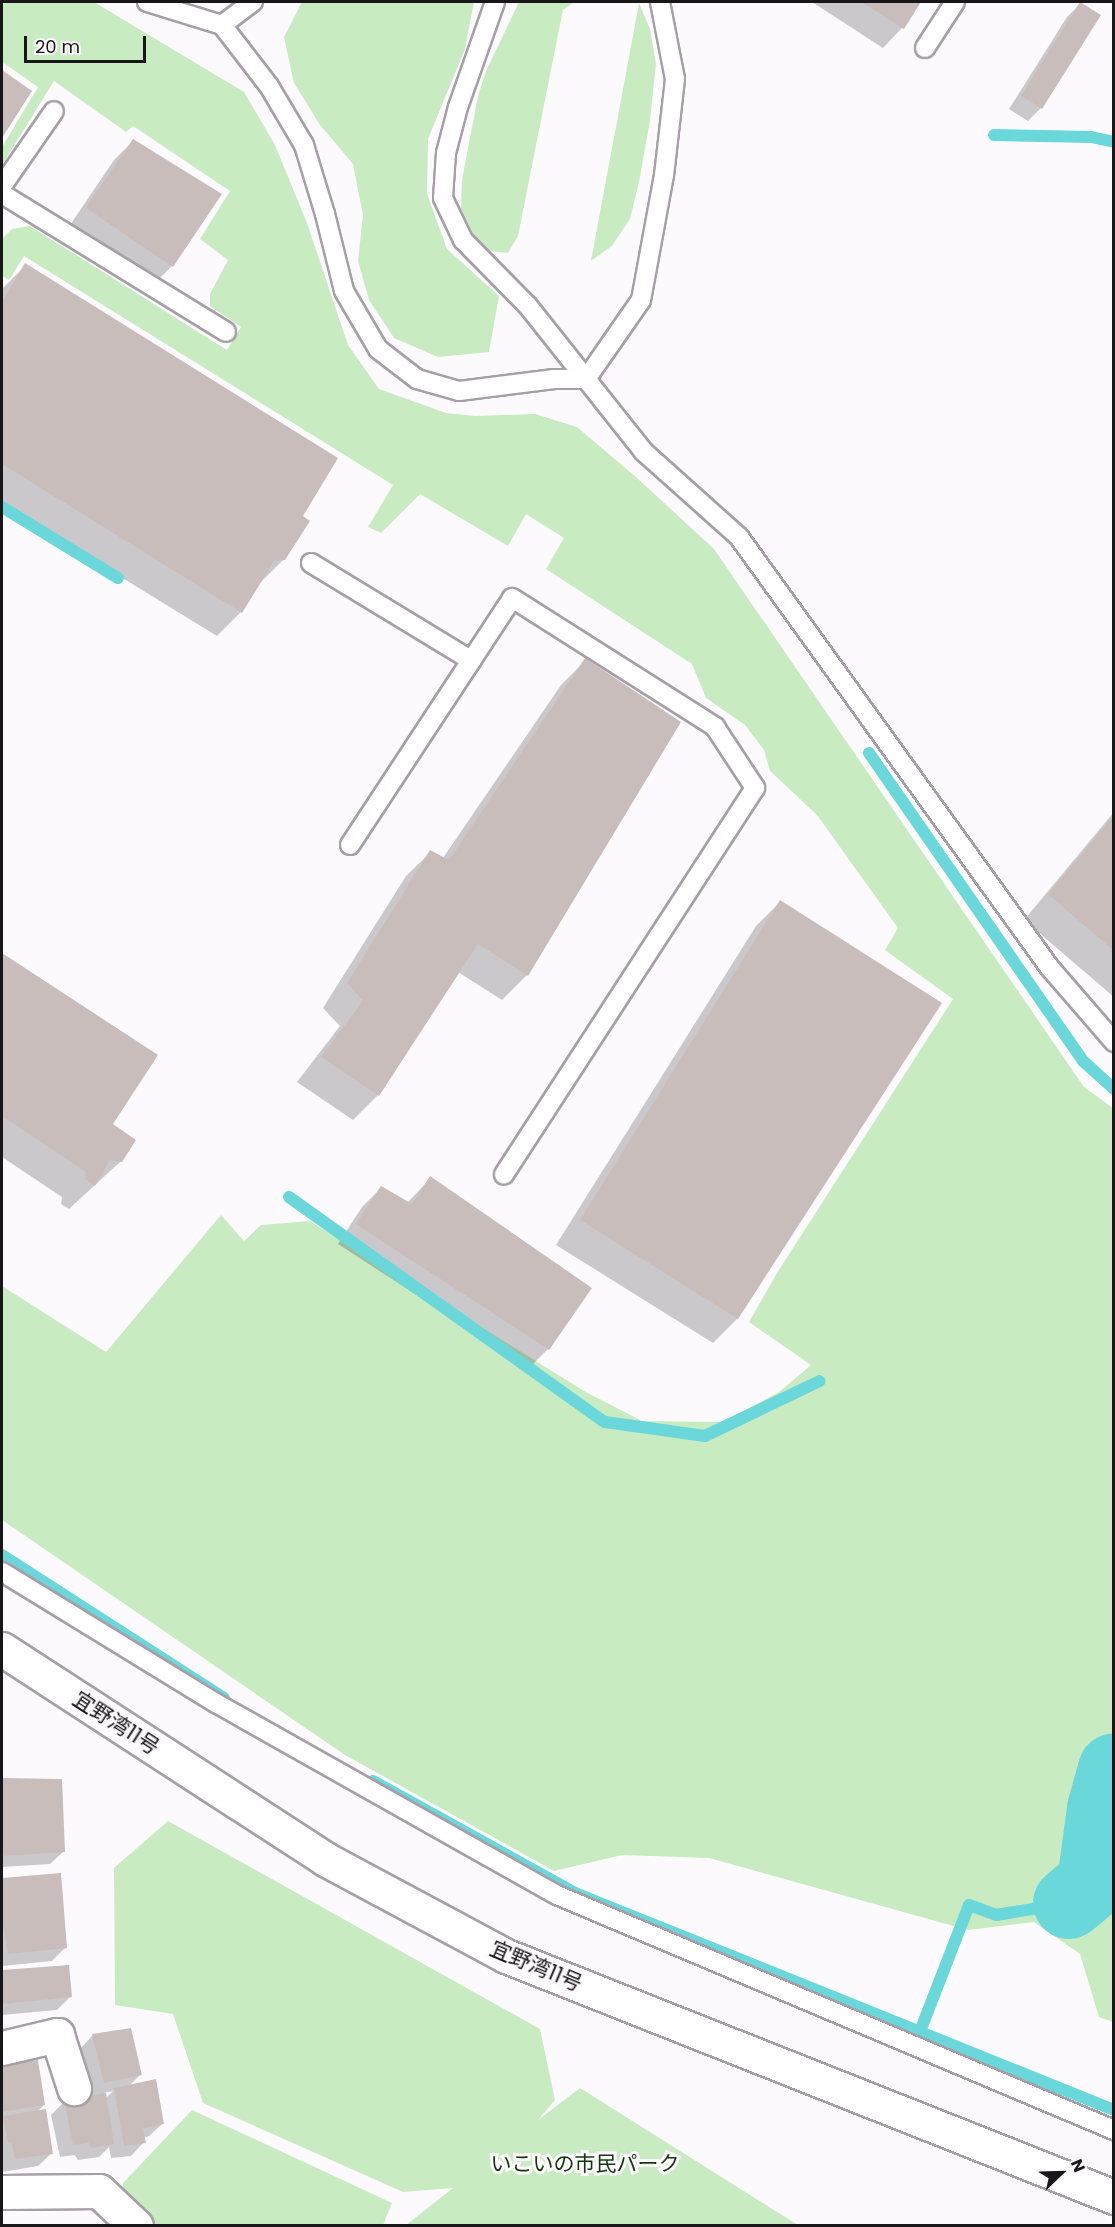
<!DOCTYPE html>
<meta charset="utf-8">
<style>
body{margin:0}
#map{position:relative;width:1115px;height:2227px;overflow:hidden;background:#fdfafe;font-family:Poppins,"Noto Sans JP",sans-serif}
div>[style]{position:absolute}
.green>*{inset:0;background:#c9ebc2}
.shadow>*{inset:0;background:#0003}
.stream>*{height:12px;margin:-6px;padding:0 6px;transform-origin:6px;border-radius:6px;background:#6ad7da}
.river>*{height:72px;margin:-36px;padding:0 36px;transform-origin:36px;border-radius:36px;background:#6ad7da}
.building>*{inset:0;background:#c9bdbc}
.roads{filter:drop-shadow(2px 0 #a69fa7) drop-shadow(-2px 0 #a69fa7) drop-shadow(0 2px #a69fa7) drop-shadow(0 -2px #a69fa7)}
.lane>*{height:18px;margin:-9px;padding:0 9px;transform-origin:9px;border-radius:9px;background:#fff}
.street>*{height:33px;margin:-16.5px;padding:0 16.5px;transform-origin:16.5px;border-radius:16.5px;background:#fff}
.secondary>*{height:33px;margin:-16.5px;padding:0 16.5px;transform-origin:16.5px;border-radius:16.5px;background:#fff}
span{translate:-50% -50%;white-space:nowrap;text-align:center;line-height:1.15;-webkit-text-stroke:6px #fdfafe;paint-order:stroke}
.street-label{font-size:21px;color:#191619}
.park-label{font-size:21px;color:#14360c}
.frame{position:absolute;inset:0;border:3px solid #191619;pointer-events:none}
.north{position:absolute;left:1031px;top:2143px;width:60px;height:60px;-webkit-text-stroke:4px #fdfafe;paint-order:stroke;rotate:67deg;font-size:16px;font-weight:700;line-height:24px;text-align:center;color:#191619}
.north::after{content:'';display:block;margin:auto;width:21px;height:27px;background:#191619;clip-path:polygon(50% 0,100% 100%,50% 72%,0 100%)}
.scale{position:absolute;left:24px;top:36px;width:122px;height:27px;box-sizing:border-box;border:3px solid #191619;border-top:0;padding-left:8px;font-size:18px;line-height:21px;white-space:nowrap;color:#191619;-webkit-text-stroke:4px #fdfafe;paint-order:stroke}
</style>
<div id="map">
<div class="green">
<div style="clip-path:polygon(2px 2px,94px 2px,244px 92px,275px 145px,307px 223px,348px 345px,379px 389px,446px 413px,475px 416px,535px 414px,577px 427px,637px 478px,714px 549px,1084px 1087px,1113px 1108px,1113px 2022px,1099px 2017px,1080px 1954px,1034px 1922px,968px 1930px,709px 1858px,622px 1855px,554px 1871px,345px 1755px,2px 1520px,2px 1286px,106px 1352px,221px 1215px,244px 1241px,261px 1225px,310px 1221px,584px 1391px,642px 1421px,724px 1422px,779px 1392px,811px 1365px,749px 1322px,777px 1273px,953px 999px,885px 950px,898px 928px,817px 815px,770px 771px,764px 750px,745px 725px,706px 698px,692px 664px,546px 569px,564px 538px,526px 514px,508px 546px,420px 494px,381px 533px,368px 527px,393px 485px,24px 256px,9px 280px,2px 276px,2px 239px,12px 229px,30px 226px,227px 350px,241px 327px,210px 306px,210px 294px,228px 260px,200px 239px,230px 191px,133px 126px,126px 132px,54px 81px,2px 165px,2px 147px,38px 87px,2px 62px)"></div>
<div style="clip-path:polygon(302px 2px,474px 2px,465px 49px,428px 139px,427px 194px,447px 249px,499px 296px,489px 352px,438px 357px,394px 338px,369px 300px,358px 261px,363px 215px,353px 164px,320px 125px,294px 83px,284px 37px)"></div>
<div style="clip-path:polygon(519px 2px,574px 2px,563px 10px,518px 236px,508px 253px,490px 251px,473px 234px,461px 208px,462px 180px,478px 96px,486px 71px)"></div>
<div style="clip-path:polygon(639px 3px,650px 29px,656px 64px,650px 120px,639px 182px,630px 219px,612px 246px,591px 261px)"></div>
<div style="clip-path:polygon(168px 1821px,540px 2029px,555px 2100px,538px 2120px,580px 2088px,798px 2225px,406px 2225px,453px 2188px,403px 2192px,203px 2103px,173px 2014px,115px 2005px,114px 1868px)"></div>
<div style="clip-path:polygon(192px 2110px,392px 2203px,383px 2225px,122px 2226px,123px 2183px)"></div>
</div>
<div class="shadow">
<div style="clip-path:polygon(812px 2px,919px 2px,902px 28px,883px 48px)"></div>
<div style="clip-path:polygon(1081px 3px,1041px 108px,1028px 121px,1009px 109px,1067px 17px)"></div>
<div style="clip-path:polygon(2px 72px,30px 92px,2px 135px)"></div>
<div style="clip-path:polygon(133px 141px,172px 266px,152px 286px,68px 228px,114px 160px)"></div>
<div style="clip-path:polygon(26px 265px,300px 516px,284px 559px,259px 584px,241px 612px,217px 636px,2px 504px,2px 289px)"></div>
<div style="clip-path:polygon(586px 660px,527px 975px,502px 1000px,458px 972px,378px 1095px,353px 1120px,297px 1082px,340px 1026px,323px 1008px,406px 876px,431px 852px,443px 858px,561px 685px)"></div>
<div style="clip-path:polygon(1114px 812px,1114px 997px,1024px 920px)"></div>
<div style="clip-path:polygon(780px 902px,737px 1319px,713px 1343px,556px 1245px,756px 926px)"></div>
<div style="clip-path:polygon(2px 955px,156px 1056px,111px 1125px,121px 1161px,69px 1209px,61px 1204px,62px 1197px,2px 1157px)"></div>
<div style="clip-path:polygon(431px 1178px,548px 1349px,529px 1368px,338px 1244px,362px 1207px,381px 1188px,407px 1203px)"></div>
<div style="clip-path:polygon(2px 1779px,61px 1780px,64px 1851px,50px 1864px,2px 1867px)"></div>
<div style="clip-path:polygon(60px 1875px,66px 1947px,52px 1961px,2px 1966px,2px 1879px)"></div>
<div style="clip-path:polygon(68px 1966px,70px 1997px,57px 2010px,2px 2015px,2px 1971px)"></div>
<div style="clip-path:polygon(evenodd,93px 2035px,140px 2075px,129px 2086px,163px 2123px,149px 2136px,143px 2138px,144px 2142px,131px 2156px,111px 2158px,109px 2147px,99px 2157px,78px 2160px,75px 2155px,60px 2157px,51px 2115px,65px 2101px,91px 2097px,80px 2049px,93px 2035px,113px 2091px,105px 2099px,104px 2093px,113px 2091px)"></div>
<div style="clip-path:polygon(37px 2062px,44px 2105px,36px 2113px,52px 2153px,38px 2166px,2px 2172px,2px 2066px)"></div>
</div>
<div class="stream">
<div style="left:994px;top:135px;width:97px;rotate:1.2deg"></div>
<div style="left:1091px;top:137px;width:24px;rotate:12deg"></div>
<div style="left:2px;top:507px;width:136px;rotate:31.5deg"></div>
<div style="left:869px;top:753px;width:375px;rotate:55.2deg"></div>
<div style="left:1083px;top:1061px;width:42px;rotate:42.1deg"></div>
<div style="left:289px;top:1197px;width:388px;rotate:35.5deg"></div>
<div style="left:605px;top:1422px;width:101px;rotate:8deg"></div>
<div style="left:705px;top:1436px;width:127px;rotate:-25.6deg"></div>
<div style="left:2px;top:1555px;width:264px;rotate:32.8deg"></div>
<div style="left:373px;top:1781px;width:231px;rotate:29deg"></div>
<div style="left:575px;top:1893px;width:581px;rotate:21.93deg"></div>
<div style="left:919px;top:2034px;width:138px;rotate:-68.8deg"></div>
<div style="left:969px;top:1905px;width:29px;rotate:20deg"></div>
<div style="left:996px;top:1915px;width:74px;rotate:-9.3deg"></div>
</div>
<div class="river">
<div style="left:1069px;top:1903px;width:31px;rotate:-40deg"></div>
<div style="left:1093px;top:1883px;width:75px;rotate:-82.3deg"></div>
<div style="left:1103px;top:1809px;width:41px;rotate:-74.6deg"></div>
</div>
<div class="building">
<div style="clip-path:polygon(861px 2px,921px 2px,904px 29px)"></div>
<div style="clip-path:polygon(1080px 2px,1101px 15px,1042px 109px,1021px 96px)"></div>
<div style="clip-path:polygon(2px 70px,32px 91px,2px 138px)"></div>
<div style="clip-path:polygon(133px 139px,222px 194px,173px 267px,86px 208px)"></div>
<div style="clip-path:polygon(25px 263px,338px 458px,303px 516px,310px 521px,285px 560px,274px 561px,242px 613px,2px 464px,2px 302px)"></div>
<div style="clip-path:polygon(585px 658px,681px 722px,528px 976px,478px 944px,379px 1096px,321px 1057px,363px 1001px,347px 983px,430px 850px,449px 860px)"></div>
<div style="clip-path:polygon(1114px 815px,1114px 951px,1048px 894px)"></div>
<div style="clip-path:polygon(780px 900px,942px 1003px,738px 1319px,580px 1220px)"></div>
<div style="clip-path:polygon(2px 953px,158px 1055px,113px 1124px,136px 1140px,122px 1162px,110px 1160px,95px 1186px,85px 1179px,86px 1172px,2px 1116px)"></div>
<div style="clip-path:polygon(430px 1176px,592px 1288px,549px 1350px,356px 1224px,381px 1186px,412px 1204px)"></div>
<div style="clip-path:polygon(2px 1778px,62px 1779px,65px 1852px,2px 1856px)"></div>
<div style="clip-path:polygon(61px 1873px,67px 1948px,8px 1954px,4px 1928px,2px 1928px,2px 1878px)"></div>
<div style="clip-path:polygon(69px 1965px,72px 1997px,2px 2004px,2px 1970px)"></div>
<div style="clip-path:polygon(131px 2028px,142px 2075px,104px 2083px,92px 2034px)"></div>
<div style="clip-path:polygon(38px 2060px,45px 2105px,2px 2112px,2px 2064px)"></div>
<div style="clip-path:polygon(156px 2079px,164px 2124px,143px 2129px,146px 2143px,124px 2146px,114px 2088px)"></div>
<div style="clip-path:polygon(106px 2093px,114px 2144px,91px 2148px,89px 2143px,73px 2145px,64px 2100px)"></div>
<div style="clip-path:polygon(46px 2109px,53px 2154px,15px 2159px,12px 2144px,8px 2143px,3px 2116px)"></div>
</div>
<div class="roads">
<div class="lane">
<div style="left:147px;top:2px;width:78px;rotate:17deg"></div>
<div style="left:222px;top:25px;width:39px;rotate:-37deg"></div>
<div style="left:495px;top:2px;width:111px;rotate:109.4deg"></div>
<div style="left:458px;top:107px;width:48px;rotate:104.6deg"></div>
<div style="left:446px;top:153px;width:45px;rotate:93.8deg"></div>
<div style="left:443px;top:198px;width:47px;rotate:64.5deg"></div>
<div style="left:463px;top:240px;width:93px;rotate:45.4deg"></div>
<div style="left:528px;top:306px;width:93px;rotate:51.5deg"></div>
<div style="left:660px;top:2px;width:78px;rotate:79deg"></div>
<div style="left:675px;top:79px;width:97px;rotate:96.5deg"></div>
<div style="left:664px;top:175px;width:127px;rotate:100.4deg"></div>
<div style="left:641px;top:300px;width:96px;rotate:124.8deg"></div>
<div style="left:586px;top:379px;width:93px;rotate:51.5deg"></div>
<div style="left:644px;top:452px;width:127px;rotate:41.8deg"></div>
<div style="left:739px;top:537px;width:531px;rotate:54.19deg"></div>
<div style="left:1050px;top:968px;width:98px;rotate:49.1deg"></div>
<div style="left:222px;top:25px;width:77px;rotate:52.4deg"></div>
<div style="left:269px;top:86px;width:69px;rotate:59.3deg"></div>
<div style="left:304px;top:145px;width:72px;rotate:73.1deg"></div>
<div style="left:325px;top:214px;width:79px;rotate:76.1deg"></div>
<div style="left:344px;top:291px;width:67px;rotate:59.6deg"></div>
<div style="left:378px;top:349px;width:49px;rotate:37.6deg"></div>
<div style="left:417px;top:379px;width:44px;rotate:15.9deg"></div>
<div style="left:459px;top:391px;width:96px;rotate:-7.2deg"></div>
<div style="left:554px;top:379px;width:32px"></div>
<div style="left:925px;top:48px;width:55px;rotate:-56.9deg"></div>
<div style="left:2px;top:186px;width:91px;rotate:-55.3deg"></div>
<div style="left:2px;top:194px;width:263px;rotate:31.6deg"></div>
<div style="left:311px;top:563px;width:188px;rotate:31.3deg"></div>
<div style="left:350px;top:845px;width:295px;rotate:-56.7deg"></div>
<div style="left:512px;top:598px;width:241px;rotate:32.4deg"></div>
<div style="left:715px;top:727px;width:73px;rotate:56.7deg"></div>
<div style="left:755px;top:788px;width:461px;rotate:123deg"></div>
<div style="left:2px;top:1572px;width:251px;rotate:31.5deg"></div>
<div style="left:216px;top:1703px;width:391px;rotate:29.4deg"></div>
<div style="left:557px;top:1895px;width:605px;rotate:22.88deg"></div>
</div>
<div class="street">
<div style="left:2px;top:2048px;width:57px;rotate:-13.3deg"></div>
<div style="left:57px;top:2035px;width:56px;rotate:72.2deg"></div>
<div style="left:2px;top:2192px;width:97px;rotate:-0.6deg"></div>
<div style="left:99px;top:2191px;width:51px;rotate:43.4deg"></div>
</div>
<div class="secondary">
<div style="left:2px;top:1649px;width:387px;rotate:33deg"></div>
<div style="left:327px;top:1860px;width:203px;rotate:28.2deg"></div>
<div style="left:506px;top:1956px;width:654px;rotate:21.62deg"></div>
</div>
</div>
<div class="street-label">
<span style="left:116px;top:1723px;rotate:33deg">宜野湾11号</span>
<span style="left:536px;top:1966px;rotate:23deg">宜野湾11号</span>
</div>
<div class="park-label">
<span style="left:585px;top:2164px">いこいの市民パーク</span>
</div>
<div class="frame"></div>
<div class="north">N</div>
<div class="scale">20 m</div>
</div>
